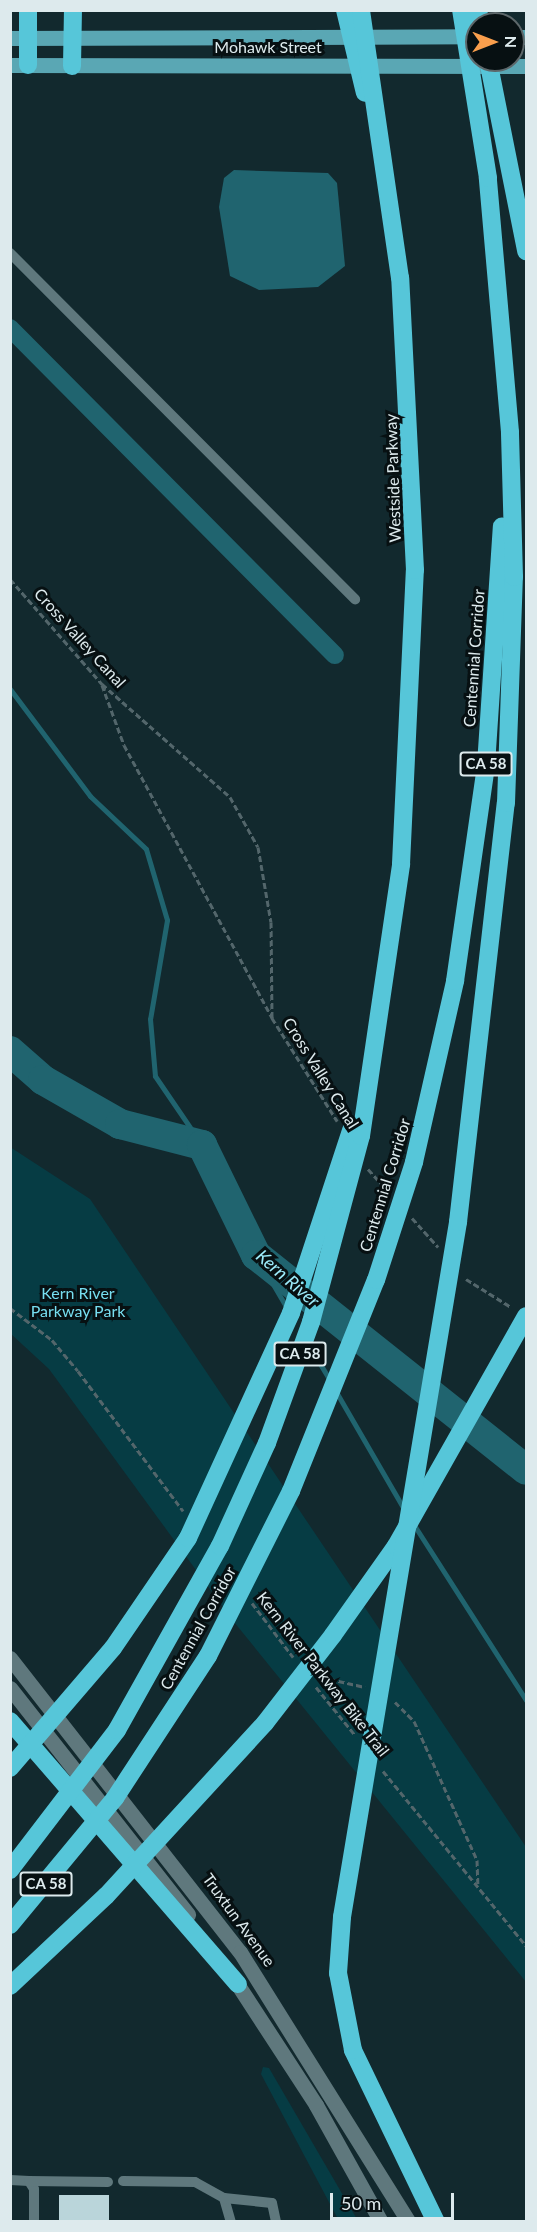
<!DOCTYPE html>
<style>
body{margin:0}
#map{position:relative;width:537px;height:2232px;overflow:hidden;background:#12292e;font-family:Lato,sans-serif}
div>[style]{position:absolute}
.green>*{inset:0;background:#063c44}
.water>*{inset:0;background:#20646f}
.stream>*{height:5px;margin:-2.5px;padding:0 2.5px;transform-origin:2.5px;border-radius:2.5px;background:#20646f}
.canal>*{height:18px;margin:-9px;padding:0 9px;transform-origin:9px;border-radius:9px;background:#20646f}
.river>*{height:30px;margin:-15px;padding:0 15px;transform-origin:15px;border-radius:15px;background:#20646f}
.building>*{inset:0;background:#bad5da}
.path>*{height:3px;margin-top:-1.5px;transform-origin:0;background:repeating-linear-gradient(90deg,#53666b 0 6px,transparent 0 9px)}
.service>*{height:10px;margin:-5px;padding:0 5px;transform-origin:5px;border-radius:5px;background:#5f787d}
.secondary>*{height:15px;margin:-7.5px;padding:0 7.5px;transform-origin:7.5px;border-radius:7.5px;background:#5f787d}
.primary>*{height:15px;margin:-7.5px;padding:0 7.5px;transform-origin:7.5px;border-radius:7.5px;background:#5aa7b4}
.motorway>*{height:18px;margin:-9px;padding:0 9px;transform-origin:9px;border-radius:9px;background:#56c6d9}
span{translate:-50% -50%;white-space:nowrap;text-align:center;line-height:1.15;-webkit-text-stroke:6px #071012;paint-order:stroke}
.shield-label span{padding:2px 4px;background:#071012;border:2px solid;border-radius:4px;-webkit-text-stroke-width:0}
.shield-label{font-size:15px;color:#ddeaed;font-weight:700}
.street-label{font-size:16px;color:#ddeaed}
.park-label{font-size:16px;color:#77def0}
.water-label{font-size:18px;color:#9debfa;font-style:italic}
.frame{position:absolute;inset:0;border:12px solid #ddeaed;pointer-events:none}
.north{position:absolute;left:465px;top:12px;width:60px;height:60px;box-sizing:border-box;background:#071012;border:2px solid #5d676a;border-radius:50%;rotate:90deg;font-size:16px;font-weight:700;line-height:24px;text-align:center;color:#ddeaed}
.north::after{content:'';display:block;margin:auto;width:21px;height:27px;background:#f99f4d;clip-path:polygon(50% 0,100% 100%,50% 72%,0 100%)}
.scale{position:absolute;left:330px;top:2193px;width:124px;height:27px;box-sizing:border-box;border:3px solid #ddeaed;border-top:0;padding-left:8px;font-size:18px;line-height:21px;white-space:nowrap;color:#ddeaed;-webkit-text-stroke:4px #071012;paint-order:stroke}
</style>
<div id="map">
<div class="green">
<div style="clip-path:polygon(10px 1147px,90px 1199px,526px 1847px,526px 1982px,234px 1622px,49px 1369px,11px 1334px)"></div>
<div style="clip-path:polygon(263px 2067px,269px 2068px,358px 2221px,339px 2221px,261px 2074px)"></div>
</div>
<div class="water">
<div style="clip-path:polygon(234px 170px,328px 173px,337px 183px,345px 266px,318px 287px,259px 290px,230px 276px,219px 207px,224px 178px)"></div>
</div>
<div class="stream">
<div style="left:10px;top:689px;width:134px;rotate:53.2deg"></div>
<div style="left:90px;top:796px;width:77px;rotate:43.4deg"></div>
<div style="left:146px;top:849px;width:74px;rotate:73.5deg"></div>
<div style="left:167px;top:920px;width:100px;rotate:99.7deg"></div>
<div style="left:150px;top:1019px;width:57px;rotate:85deg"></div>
<div style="left:155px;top:1076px;width:83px;rotate:55.7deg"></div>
<div style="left:256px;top:1255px;width:64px;rotate:59.8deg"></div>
<div style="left:308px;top:1344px;width:44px;rotate:58.8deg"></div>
<div style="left:335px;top:1390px;width:138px;rotate:59.9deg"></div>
<div style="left:414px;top:1525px;width:208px;rotate:57.4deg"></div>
</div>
<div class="canal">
<div style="left:10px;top:328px;width:461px;rotate:45.2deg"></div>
</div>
<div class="river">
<div style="left:10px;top:1051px;width:44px;rotate:41.3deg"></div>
<div style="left:43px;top:1080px;width:89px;rotate:29.7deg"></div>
<div style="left:120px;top:1124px;width:85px;rotate:14.4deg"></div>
<div style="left:202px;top:1145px;width:123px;rotate:63.9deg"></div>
<div style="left:256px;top:1255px;width:345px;rotate:38.5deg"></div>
</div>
<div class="building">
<div style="clip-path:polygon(59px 2195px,109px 2195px,109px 2222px,59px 2222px)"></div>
</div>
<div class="path">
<div style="left:10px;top:579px;width:140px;rotate:48.8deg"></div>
<div style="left:102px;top:684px;width:171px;rotate:41.4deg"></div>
<div style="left:230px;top:797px;width:57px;rotate:60.8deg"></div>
<div style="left:258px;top:847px;width:76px;rotate:80.2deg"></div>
<div style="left:271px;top:922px;width:96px;rotate:89.4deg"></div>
<div style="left:272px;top:1018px;width:122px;rotate:57.7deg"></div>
<div style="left:102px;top:685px;width:64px;rotate:69.9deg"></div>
<div style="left:124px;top:745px;width:311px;rotate:61.5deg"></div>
<div style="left:368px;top:1169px;width:30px;rotate:48deg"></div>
<div style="left:412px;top:1218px;width:39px;rotate:48deg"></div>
<div style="left:466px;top:1279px;width:53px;rotate:31.9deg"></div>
<div style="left:10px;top:1308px;width:53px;rotate:37.3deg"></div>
<div style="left:52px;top:1340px;width:40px;rotate:50deg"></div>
<div style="left:78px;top:1371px;width:175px;rotate:53.1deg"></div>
<div style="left:252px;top:1603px;width:68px;rotate:52.8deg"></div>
<div style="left:321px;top:1677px;width:45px;rotate:12.8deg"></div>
<div style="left:316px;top:1687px;width:62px;rotate:50.9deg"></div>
<div style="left:395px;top:1702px;width:27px;rotate:45deg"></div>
<div style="left:414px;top:1721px;width:153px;rotate:65.6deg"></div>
<div style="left:477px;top:1860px;width:26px;rotate:88deg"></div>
<div style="left:383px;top:1771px;width:226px;rotate:50.7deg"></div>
</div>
<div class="service">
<div style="left:10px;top:253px;width:489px;rotate:45.1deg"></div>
<div style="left:10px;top:2180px;width:19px;rotate:3deg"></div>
<div style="left:29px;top:2181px;width:9px;rotate:58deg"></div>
<div style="left:34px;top:2189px;width:33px;rotate:90deg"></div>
<div style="left:29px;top:2181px;width:79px;rotate:0.7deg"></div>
<div style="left:123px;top:2181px;width:72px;rotate:0.8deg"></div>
<div style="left:195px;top:2182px;width:33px;rotate:29deg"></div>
<div style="left:224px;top:2198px;width:25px;rotate:74deg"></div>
<div style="left:224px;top:2198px;width:48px;rotate:5.9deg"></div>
<div style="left:272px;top:2203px;width:19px;rotate:78deg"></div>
</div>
<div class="secondary">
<div style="left:10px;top:1658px;width:373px;rotate:52deg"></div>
<div style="left:240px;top:1952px;width:319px;rotate:58deg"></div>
<div style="left:10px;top:1688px;width:288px;rotate:51.8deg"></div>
<div style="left:232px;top:1976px;width:154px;rotate:56.9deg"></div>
<div style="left:316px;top:2105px;width:134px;rotate:60.9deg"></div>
</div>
<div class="primary">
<div style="left:513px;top:37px;width:13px"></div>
<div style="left:10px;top:38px;width:467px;rotate:-0.2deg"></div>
<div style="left:10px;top:65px;width:516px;rotate:0.11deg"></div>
</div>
<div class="motorway">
<div style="left:345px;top:10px;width:85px;rotate:76.5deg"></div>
<div style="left:478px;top:10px;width:14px;rotate:78deg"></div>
<div style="left:488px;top:60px;width:195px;rotate:78.7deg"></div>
<div style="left:28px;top:65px;width:55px;rotate:-90deg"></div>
<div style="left:72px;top:66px;width:56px;rotate:-89deg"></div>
<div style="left:10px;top:1721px;width:348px;rotate:49.1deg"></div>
<div style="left:10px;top:1768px;width:158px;rotate:-49.4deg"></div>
<div style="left:113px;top:1648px;width:133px;rotate:-55.7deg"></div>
<div style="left:188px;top:1538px;width:247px;rotate:-65.4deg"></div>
<div style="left:291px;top:1313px;width:192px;rotate:-71.8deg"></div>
<div style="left:10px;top:1870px;width:176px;rotate:-52.6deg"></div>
<div style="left:117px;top:1730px;width:211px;rotate:-60.8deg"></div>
<div style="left:220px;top:1546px;width:113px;rotate:-65.5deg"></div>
<div style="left:267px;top:1443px;width:129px;rotate:-70deg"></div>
<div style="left:311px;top:1322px;width:193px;rotate:-75deg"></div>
<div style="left:361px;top:1136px;width:275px;rotate:-81.6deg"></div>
<div style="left:401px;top:864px;width:294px;rotate:-87.3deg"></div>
<div style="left:415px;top:570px;width:292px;rotate:-92.9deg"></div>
<div style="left:400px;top:278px;width:271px;rotate:-98.3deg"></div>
<div style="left:10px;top:1925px;width:165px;rotate:-50.4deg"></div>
<div style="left:115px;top:1798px;width:170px;rotate:-56.8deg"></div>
<div style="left:208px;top:1656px;width:185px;rotate:-63.3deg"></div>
<div style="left:291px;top:1491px;width:227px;rotate:-68.1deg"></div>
<div style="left:376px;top:1280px;width:124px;rotate:-72.1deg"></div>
<div style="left:414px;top:1162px;width:186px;rotate:-77.2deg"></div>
<div style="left:455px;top:981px;width:218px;rotate:-81.8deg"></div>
<div style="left:486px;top:765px;width:239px;rotate:-86.2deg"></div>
<div style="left:10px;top:1986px;width:132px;rotate:-43.2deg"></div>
<div style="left:106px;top:1896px;width:235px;rotate:-47.4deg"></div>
<div style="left:265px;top:1723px;width:111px;rotate:-52.3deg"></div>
<div style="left:333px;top:1635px;width:109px;rotate:-54.7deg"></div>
<div style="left:396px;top:1546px;width:264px;rotate:-60.5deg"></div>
<div style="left:436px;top:2222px;width:191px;rotate:-115.8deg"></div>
<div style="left:353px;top:2050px;width:78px;rotate:-101deg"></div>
<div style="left:338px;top:1973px;width:56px;rotate:-85.9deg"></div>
<div style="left:342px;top:1917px;width:705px;rotate:-80.52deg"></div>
<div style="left:458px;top:1222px;width:422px;rotate:-83.5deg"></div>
<div style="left:506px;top:803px;width:226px;rotate:-88deg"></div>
<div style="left:514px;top:577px;width:145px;rotate:-91.6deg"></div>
<div style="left:510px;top:432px;width:255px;rotate:-95deg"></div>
<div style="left:488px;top:178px;width:170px;rotate:-99.1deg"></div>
</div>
<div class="shield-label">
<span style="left:486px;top:764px">CA 58</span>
<span style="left:300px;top:1354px">CA 58</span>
<span style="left:46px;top:1884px">CA 58</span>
</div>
<div class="street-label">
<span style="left:268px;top:47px">Mohawk Street</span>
<span style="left:393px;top:478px;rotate:-92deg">Westside Parkway</span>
<span style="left:80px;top:638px;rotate:48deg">Cross Valley Canal</span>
<span style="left:474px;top:658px;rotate:-86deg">Centennial Corridor</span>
<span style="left:321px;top:1073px;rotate:58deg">Cross Valley Canal</span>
<span style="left:385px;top:1185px;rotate:-73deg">Centennial Corridor</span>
<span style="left:198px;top:1628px;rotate:-61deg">Centennial Corridor</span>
<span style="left:323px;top:1674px;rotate:52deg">Kern River Parkway Bike Trail</span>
<span style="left:239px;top:1920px;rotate:54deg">Truxtun Avenue</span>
</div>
<div class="park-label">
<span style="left:78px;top:1302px">Kern River<br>Parkway Park</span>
</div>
<div class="water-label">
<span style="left:288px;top:1278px;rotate:41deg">Kern River</span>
</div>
<div class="frame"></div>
<div class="north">N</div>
<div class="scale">50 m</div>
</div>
